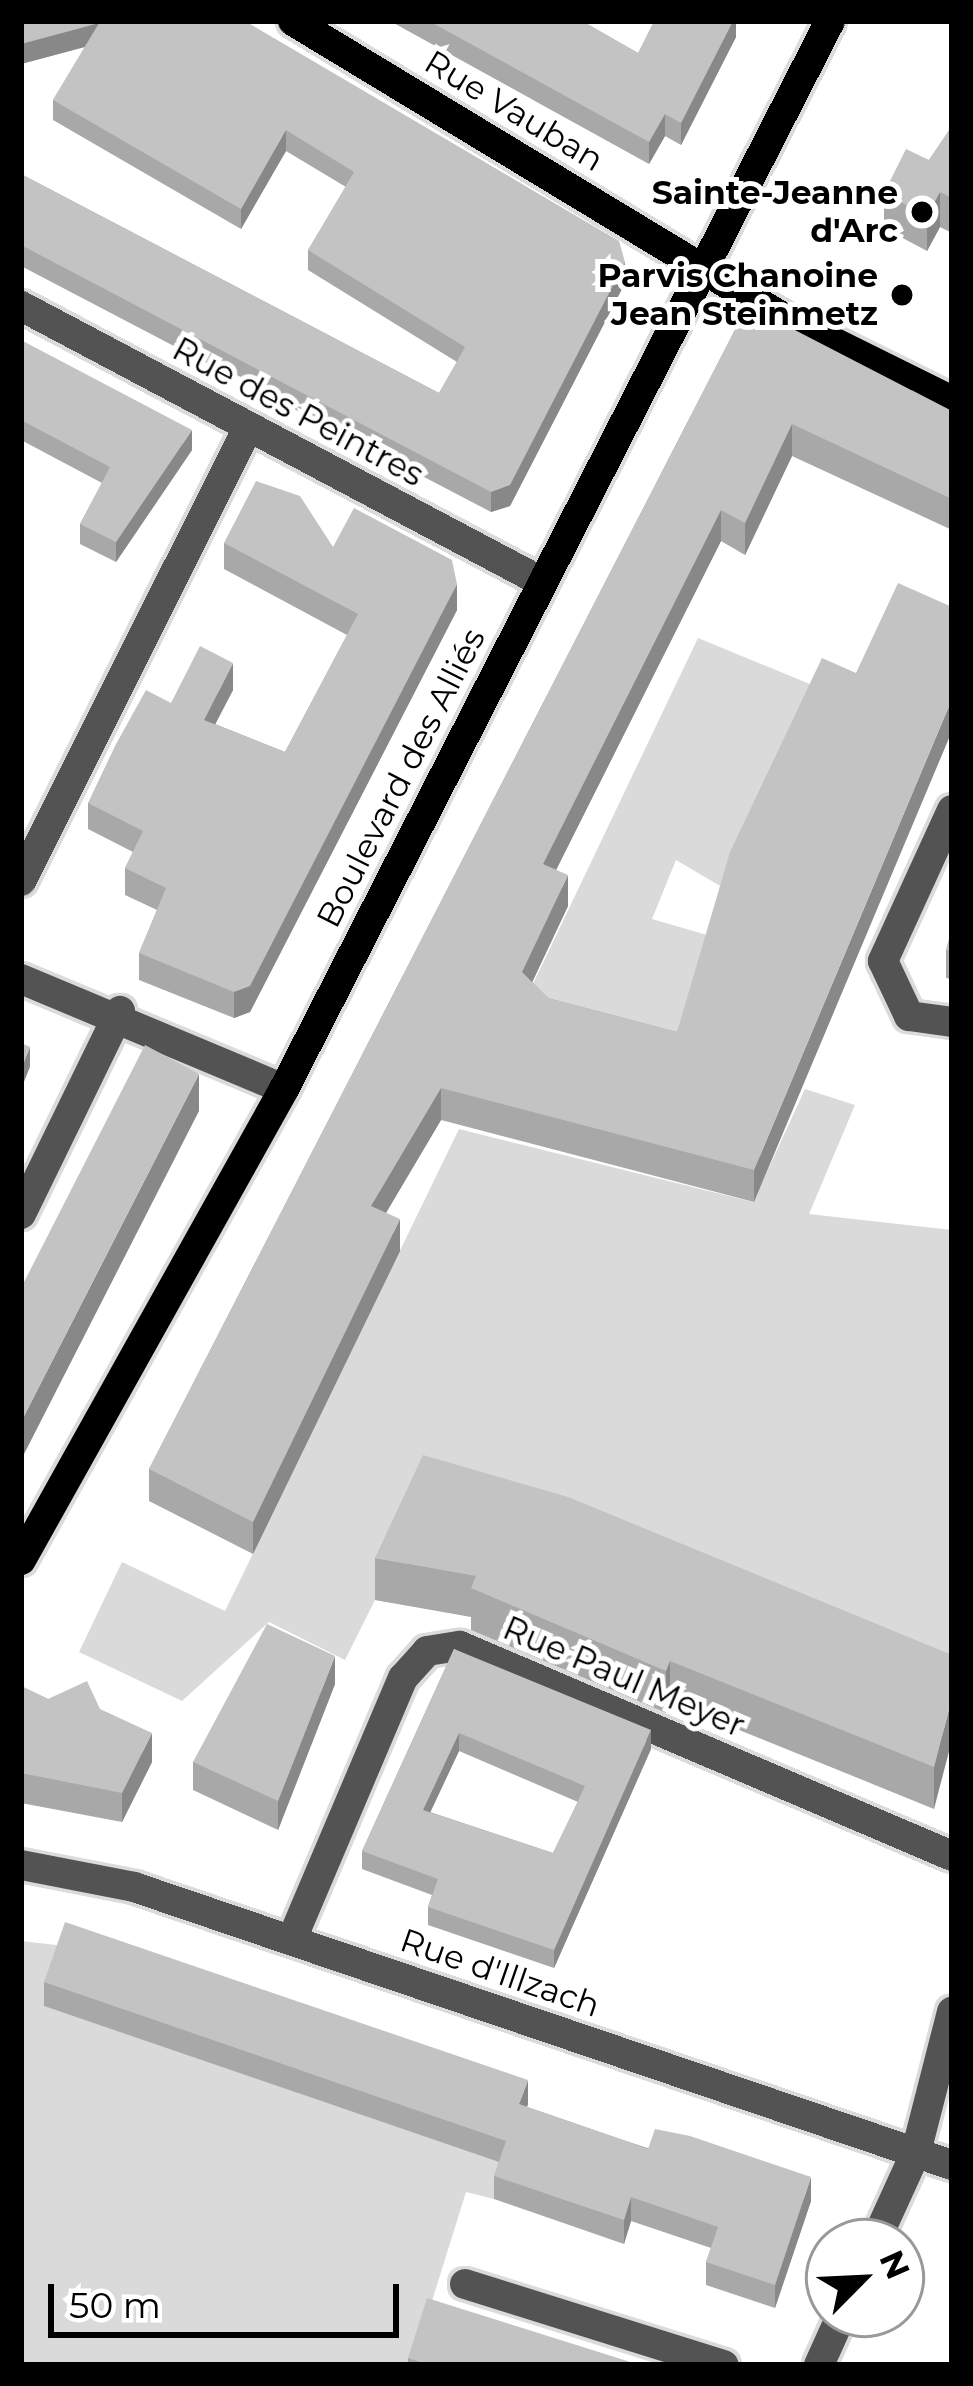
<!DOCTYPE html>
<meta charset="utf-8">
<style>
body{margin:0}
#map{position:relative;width:973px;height:2386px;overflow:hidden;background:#fff;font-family:Montserrat,sans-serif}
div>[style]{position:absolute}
.green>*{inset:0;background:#dadada}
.roads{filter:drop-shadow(3px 0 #dbdbdb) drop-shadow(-3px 0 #dbdbdb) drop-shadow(0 3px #dbdbdb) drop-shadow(0 -3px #dbdbdb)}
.minor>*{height:30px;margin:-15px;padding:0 15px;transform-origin:15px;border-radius:15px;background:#535353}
.major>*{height:30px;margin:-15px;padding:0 15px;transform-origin:15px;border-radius:15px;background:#000}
.wall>*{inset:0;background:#a8a8a8}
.shaded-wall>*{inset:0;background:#888}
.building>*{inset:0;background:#c3c3c3}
.dots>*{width:33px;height:33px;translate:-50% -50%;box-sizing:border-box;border:6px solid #fff;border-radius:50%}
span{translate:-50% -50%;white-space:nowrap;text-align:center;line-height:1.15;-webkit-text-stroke:10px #fff;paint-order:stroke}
.street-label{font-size:33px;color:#000}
.poi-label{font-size:33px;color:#000;font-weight:700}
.right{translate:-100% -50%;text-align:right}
.frame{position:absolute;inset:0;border:24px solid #000;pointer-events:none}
.north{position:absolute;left:805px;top:2218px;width:120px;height:120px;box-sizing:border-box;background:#fff;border:3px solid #999;border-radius:50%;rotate:66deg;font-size:33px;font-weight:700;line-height:48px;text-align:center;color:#000}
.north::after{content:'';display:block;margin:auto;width:42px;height:54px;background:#000;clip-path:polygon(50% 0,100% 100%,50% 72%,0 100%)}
.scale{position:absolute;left:48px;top:2284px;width:351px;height:54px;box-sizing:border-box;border:6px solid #000;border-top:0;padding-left:15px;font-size:36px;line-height:42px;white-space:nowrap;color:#000;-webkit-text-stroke:9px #fff;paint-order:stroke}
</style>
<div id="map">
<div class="green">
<div style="clip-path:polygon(698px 638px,822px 689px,727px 890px,676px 860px,652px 919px,714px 937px,684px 1040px,531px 1024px,531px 988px)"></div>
<div style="clip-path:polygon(805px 1089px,855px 1105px,809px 1214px,952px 1230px,952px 1697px,375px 1600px,345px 1660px,269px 1622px,182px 1701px,79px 1652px,122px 1562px,225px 1611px,459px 1129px,753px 1202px)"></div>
<div style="clip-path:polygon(21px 1941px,65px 1946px,45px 2006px,506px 2164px,494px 2199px,466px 2192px,412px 2365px,21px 2365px)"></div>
</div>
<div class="roads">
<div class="minor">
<div style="left:21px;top:306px;width:590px;rotate:27.91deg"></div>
<div style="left:952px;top:810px;width:166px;rotate:114.6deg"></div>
<div style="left:883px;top:961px;width:61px;rotate:64.7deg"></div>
<div style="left:909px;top:1016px;width:43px;rotate:7.9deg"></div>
<div style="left:21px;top:881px;width:508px;rotate:-63.43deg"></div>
<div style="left:21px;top:979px;width:285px;rotate:22.7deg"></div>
<div style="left:21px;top:1214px;width:226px;rotate:-64deg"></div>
<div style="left:21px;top:1865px;width:115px;rotate:11deg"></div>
<div style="left:134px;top:1887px;width:864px;rotate:18.77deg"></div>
<div style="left:292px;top:1939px;width:284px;rotate:-67deg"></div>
<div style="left:403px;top:1678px;width:36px;rotate:-48deg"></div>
<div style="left:427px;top:1651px;width:33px;rotate:-9deg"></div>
<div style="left:460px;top:1646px;width:535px;rotate:23.11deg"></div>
<div style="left:875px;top:2242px;width:99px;rotate:-65.5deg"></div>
<div style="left:916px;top:2152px;width:145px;rotate:-75.6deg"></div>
<div style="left:465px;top:2284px;width:271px;rotate:17.4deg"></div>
<div style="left:819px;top:2365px;width:56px;rotate:-65.7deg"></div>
</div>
<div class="major">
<div style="left:293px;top:21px;width:568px;rotate:31.17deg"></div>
<div style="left:779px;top:315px;width:193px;rotate:26.4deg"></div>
<div style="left:21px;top:1560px;width:539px;rotate:-60.82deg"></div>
<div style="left:284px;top:1089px;width:1199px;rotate:-62.92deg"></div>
</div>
</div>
<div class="wall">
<div style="clip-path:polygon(21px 21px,245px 21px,625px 283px,510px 506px,491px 512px,21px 266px,21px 174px,439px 393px,457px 362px,308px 270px,308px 250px,346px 187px,286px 151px,241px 229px,53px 120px,53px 100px,85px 47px,21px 64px)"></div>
<div style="clip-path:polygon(390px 21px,582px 21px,638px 53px,736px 21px,736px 37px,681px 145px,665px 136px,649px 164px)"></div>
<div style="clip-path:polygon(952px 126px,952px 233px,940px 227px,927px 251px,884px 228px,884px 193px,929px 160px)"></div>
<div style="clip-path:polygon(741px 318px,952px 411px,952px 530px,792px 456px,745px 555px,721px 541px,556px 870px,568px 906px,532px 982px,548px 998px,677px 1032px,822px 658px,754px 1202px,441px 1120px,386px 1213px,400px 1251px,253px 1554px,149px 1501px,149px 1469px)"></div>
<div style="clip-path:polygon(21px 340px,192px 450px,116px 562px,80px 544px,80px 524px,102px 483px,21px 440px)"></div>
<div style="clip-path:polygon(224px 543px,333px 547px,457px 610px,250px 1012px,234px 1018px,139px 980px,139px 953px,157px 910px,125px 895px,125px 868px,133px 852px,88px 829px,88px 803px,171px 703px,233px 690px,215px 724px,285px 752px,347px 635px,224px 569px)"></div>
<div style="clip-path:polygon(952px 929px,952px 979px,946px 978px,946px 950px)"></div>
<div style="clip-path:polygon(375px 1558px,952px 1655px,934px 1809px,670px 1702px,666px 1713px,471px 1630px,471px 1617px,375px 1600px)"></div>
<div style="clip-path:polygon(evenodd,454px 1649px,651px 1749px,554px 1968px,428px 1925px,428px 1907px,432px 1895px,362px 1869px,362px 1851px,454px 1649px,459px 1751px,578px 1802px,553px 1853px,430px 1812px,459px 1751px)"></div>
<div style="clip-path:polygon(335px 1684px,278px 1830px,193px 1790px,193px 1762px)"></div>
<div style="clip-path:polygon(21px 1686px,48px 1699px,100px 1709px,152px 1762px,122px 1822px,21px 1803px)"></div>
<div style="clip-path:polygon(44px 1982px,528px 2104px,527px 2107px,626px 2141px,811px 2201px,775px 2308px,706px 2285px,706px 2262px,711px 2248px,631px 2221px,624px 2244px,494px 2199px,494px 2176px,499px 2162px,44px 2006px)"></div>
<div style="clip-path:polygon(408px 2358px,640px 2365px,408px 2365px)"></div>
</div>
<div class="shaded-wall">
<div style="clip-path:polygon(733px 21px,736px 21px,736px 37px,681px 145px,681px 123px)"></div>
<div style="clip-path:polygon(99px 23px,99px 43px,21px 64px,21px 44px)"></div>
<div style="clip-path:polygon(665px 114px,665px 136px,649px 164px,649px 142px)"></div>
<div style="clip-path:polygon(286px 130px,286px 151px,241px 229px,241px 209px)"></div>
<div style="clip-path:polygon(940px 192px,940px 227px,927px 251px,927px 216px)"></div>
<div style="clip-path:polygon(625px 262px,625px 283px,510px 506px,491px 512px,491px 492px)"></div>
<div style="clip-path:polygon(792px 424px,792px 456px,745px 555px,745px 523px)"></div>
<div style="clip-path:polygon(192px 430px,192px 450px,116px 562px,116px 542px)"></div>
<div style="clip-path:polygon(721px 510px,721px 541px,543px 896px,543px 864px)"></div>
<div style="clip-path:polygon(457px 584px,457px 610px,250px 1012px,234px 1018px,234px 992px)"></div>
<div style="clip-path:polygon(233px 663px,233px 690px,204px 746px,204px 720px)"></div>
<div style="clip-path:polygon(952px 699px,952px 731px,754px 1202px,754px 1170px)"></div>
<div style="clip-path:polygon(568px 875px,568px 906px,522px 1004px,522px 972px)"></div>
<div style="clip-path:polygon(30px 1047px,30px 1067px,21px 1089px,21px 1069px)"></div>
<div style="clip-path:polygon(199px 1074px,199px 1111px,21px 1460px,21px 1422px)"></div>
<div style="clip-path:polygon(441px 1088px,441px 1120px,371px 1238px,371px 1206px)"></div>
<div style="clip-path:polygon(400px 1219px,400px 1251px,253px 1554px,253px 1522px)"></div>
<div style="clip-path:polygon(335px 1656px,335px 1684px,278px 1830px,278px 1801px)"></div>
<div style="clip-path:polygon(670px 1661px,670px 1702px,666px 1713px,666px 1671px)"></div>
<div style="clip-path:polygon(952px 1698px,952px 1740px,934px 1809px,934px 1767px)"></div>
<div style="clip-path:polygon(651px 1730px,651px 1749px,554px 1968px,554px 1950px)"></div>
<div style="clip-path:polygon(152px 1733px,152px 1762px,122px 1822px,122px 1793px)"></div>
<div style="clip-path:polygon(459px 1733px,459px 1751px,423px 1828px,423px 1810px)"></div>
<div style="clip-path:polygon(528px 2080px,528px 2104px,519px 2128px,519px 2104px)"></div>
<div style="clip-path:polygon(811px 2177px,811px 2201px,775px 2308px,775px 2285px)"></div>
<div style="clip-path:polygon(631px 2197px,631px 2221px,624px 2244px,624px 2220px)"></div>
</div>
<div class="building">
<div style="clip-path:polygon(21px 21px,245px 21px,619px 241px,625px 262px,510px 485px,491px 492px,21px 245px,21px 174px,439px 393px,465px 347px,308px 250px,354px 172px,286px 130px,241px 209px,53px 100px,99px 23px,21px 44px)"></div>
<div style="clip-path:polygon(429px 21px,582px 21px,638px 53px,654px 21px,733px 21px,681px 123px,665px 114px,649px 142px)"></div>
<div style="clip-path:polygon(952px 126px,952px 198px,940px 192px,927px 216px,884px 193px,906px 149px,929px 160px)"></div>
<div style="clip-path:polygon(760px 312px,952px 411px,952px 499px,792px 424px,745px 523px,721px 510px,543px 864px,568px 875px,522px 972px,548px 998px,677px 1032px,730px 852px,822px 658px,856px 673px,898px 583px,952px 607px,952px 699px,754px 1170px,441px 1088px,371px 1206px,400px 1219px,253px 1522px,149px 1469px,741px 318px)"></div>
<div style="clip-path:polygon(21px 340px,192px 430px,116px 542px,80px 524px,110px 467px,21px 420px)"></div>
<div style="clip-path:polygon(256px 481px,300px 496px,333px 547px,354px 508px,452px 560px,457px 584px,250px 986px,234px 992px,139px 953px,166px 888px,125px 868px,143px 831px,88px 803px,115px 746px,146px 690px,171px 703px,200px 646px,233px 663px,204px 720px,285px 752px,358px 614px,224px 543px)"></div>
<div style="clip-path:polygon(952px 929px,952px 951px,946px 950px)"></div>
<div style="clip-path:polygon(21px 1043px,30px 1047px,21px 1069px)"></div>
<div style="clip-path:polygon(145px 1045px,199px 1074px,21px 1422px,21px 1288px)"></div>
<div style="clip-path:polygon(423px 1455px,568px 1497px,952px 1655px,952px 1698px,934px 1767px,670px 1661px,666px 1671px,471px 1588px,476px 1576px,375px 1558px)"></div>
<div style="clip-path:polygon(267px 1624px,335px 1656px,278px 1801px,193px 1762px)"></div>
<div style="clip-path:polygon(evenodd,454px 1649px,651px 1730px,554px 1950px,428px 1907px,438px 1879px,362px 1851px,454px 1649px,459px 1733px,585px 1786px,553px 1853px,423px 1810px,459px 1733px)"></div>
<div style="clip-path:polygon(87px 1681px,100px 1709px,152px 1733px,122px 1793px,21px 1773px,21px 1686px,48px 1699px)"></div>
<div style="clip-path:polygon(65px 1922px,528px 2080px,519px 2104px,626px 2141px,648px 2149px,655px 2129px,690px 2136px,811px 2177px,775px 2285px,706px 2262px,718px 2227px,631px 2197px,624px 2220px,494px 2176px,506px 2141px,44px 1982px)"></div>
<div style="clip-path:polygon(427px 2298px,640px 2365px,429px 2365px,408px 2358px)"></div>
</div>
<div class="dots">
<div style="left:922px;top:212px;background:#000"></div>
<div style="left:902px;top:295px;background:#000"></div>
</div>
<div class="street-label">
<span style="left:514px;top:111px;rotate:31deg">Rue Vauban</span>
<span style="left:298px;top:412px;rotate:28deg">Rue des Peintres</span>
<span style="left:401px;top:778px;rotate:-63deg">Boulevard des Alliés</span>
<span style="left:624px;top:1677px;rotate:23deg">Rue Paul Meyer</span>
<span style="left:500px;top:1973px;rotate:19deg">Rue d'Illzach</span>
</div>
<div class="poi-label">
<span class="right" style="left:898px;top:212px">Sainte-Jeanne<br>d'Arc</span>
<span class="right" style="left:878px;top:295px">Parvis Chanoine<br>Jean Steinmetz</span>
</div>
<div class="frame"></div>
<div class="north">N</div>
<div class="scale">50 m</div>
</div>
